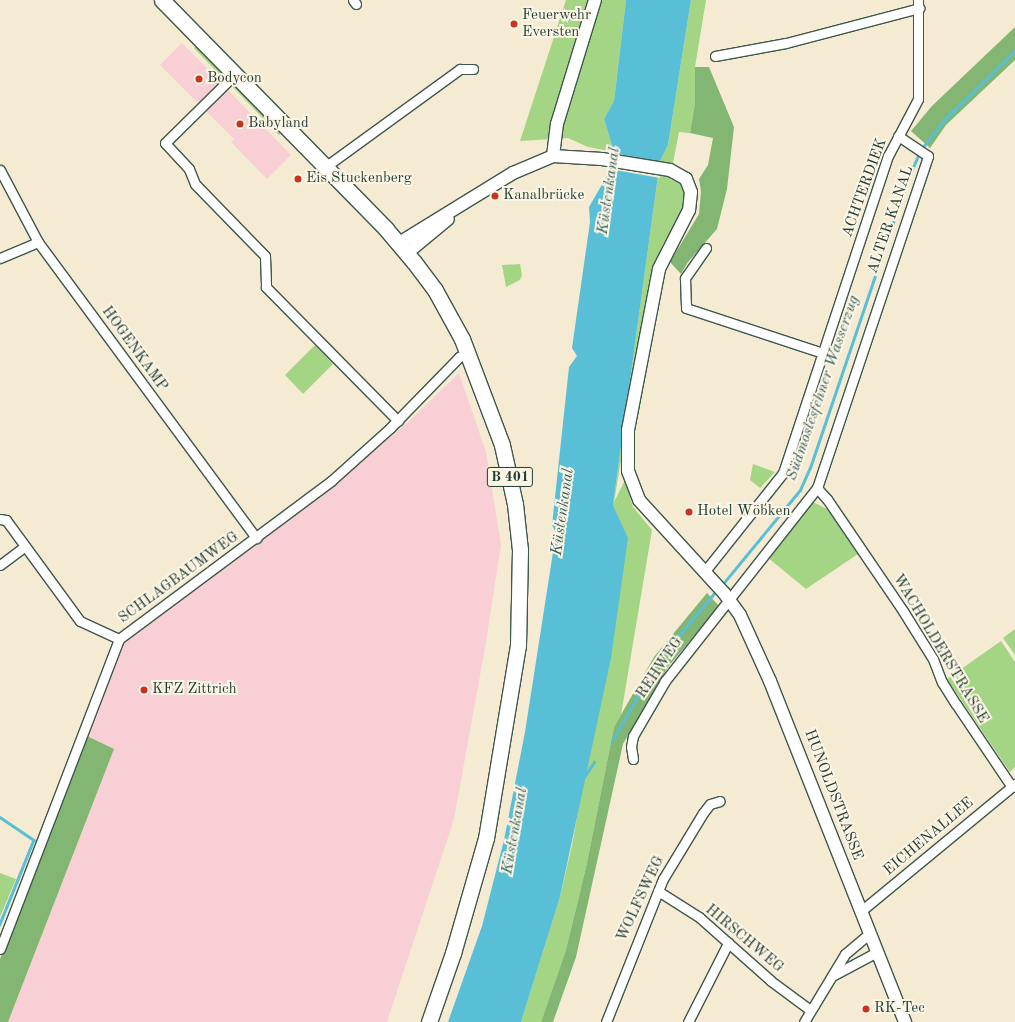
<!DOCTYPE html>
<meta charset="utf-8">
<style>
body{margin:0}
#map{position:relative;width:1015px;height:1022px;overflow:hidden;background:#f5ebd3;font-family:"Old Standard TT",serif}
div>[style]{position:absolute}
.built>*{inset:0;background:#f7cfd4}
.green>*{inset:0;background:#a3d584}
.forest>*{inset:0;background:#82b672}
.water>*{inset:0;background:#59bfd6}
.pier>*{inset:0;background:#f5ebd3}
.stream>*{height:2.5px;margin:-1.25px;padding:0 1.25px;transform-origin:1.25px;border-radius:1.25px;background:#59bfd6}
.roads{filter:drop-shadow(1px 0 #3f574c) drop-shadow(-1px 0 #3f574c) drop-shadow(0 1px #3f574c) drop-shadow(0 -1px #3f574c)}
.minor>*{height:9px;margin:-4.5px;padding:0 4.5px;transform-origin:4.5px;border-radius:4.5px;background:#fff}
.tertiary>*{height:12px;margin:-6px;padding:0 6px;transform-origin:6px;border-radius:6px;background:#fff}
.primary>*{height:15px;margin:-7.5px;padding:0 7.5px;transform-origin:7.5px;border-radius:7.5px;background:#fff}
.dots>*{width:11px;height:11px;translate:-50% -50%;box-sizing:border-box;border:2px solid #fcf5e5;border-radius:50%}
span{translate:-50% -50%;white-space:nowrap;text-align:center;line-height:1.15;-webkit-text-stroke:4px #fcf5e5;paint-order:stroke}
.shield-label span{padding:1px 3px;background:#fcf5e5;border:1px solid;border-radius:3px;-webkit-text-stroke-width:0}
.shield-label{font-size:14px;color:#1f3d34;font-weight:700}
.poi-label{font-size:15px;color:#1f3d34}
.left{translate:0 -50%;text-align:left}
.street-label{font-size:15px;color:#1f3d34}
.water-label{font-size:16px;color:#2e5e5c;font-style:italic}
</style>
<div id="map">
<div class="built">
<div style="clip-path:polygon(182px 43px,291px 155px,267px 179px,231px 142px,234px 139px,160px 65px)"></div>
<div style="clip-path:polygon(459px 373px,486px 452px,501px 545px,485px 648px,454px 819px,387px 1022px,8px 1022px,114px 749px,87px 736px,123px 642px,244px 554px,405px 425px)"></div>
</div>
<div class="green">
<div style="clip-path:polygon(566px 0,626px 0,614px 101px,604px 119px,614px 152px,588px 147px,568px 138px,520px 141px)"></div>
<div style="clip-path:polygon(691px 0,706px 0,695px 67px,695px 103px,690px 133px,679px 132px,670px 179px,680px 184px,683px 189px,684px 204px,677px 223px,663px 244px,654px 267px,614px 502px,625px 480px,633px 507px,652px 530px,621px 715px,614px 727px,587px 863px,566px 950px,541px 1022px,521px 1022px,560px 897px,572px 845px,627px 537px,613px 505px,660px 161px,668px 145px)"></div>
<div style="clip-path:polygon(197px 45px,226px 73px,224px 79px,194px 48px)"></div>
<div style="clip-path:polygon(237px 85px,283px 131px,279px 135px,232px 86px)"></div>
<div style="clip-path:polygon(520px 264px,522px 275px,520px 280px,506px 287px,502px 265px)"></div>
<div style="clip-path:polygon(315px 345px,333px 364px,303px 394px,285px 375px)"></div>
<div style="clip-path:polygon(753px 464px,775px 472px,760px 488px,750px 480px)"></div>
<div style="clip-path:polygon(813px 502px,827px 509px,858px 554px,806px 589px,767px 557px)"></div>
<div style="clip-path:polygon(1015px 629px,1015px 655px,1003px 638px)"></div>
<div style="clip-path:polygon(1001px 641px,1015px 662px,1015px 767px,1010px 772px,947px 679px)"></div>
<div style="clip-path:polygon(0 873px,16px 879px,0 917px)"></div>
</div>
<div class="forest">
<div style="clip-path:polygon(1015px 27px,1015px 60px,946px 125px,930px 148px,911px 131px,932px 106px)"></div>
<div style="clip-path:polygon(695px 67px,709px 67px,734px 127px,727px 189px,717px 229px,688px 262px,681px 274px,670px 262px,699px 214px,701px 191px,699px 179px,708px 165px,713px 138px,690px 133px,695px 103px)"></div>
<div style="clip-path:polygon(707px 593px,719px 606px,668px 667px,623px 744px,576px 957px,553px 1022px,541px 1022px,566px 950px,587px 863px,614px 727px,654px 657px)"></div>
<div style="clip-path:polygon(87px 736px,114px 749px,8px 1022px,0 1022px,0 959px)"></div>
</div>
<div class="water">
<div style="clip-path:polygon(626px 0,691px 0,668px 145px,660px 161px,613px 505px,628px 538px,611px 658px,560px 897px,521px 1022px,448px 1022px,482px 926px,504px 840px,525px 732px,556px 533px,552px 525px,569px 367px,577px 356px,572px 348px,590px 222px,589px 207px,611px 169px,614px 152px,604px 119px,614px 101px)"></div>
</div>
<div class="pier">
<div style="clip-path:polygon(612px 153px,662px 162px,660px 178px,609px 169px)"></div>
</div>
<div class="stream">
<div style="left:923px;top:147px;width:36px;rotate:-52deg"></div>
<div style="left:945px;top:119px;width:98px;rotate:-44.2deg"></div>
<div style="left:722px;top:585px;width:123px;rotate:-50.6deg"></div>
<div style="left:800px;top:490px;width:24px;rotate:-66deg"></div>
<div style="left:810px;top:468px;width:300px;rotate:-71.3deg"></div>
<div style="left:906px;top:184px;width:30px;rotate:-67deg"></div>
<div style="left:612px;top:741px;width:95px;rotate:-60.2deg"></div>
<div style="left:659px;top:659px;width:90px;rotate:-50deg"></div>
<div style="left:584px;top:777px;width:18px;rotate:-56deg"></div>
<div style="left:0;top:817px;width:41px;rotate:34.1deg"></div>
<div style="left:34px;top:840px;width:91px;rotate:112deg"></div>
</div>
<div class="roads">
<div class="minor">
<div style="left:353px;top:0;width:5px;rotate:53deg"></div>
<div style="left:715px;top:56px;width:72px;rotate:-10.4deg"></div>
<div style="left:786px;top:43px;width:138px;rotate:-14.7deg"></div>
<div style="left:235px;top:74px;width:98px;rotate:135.4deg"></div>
<div style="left:165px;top:143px;width:35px;rotate:47deg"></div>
<div style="left:189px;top:169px;width:16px;rotate:68deg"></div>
<div style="left:195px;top:184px;width:100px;rotate:45.8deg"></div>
<div style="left:265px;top:256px;width:31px;rotate:88deg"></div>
<div style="left:266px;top:287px;width:188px;rotate:45.4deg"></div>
<div style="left:325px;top:167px;width:167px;rotate:-36deg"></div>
<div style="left:460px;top:69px;width:13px"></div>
<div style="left:0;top:170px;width:81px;rotate:62.2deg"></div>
<div style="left:38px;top:242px;width:368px;rotate:53.6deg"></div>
<div style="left:706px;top:248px;width:37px;rotate:125deg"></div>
<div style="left:685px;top:278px;width:30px;rotate:88deg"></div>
<div style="left:686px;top:308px;width:144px;rotate:18.2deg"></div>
<div style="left:0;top:258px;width:41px;rotate:-22.8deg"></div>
<div style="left:817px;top:488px;width:15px;rotate:48deg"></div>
<div style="left:827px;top:499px;width:135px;rotate:55.8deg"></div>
<div style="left:903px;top:611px;width:57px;rotate:58deg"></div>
<div style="left:933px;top:659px;width:25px;rotate:69deg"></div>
<div style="left:942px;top:682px;width:26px;rotate:58deg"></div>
<div style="left:956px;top:704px;width:100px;rotate:56deg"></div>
<div style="left:0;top:519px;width:6px;rotate:9deg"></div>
<div style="left:6px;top:520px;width:125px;rotate:53.8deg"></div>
<div style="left:80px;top:621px;width:43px;rotate:24.8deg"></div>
<div style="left:0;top:565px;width:31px;rotate:-37deg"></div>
<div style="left:705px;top:571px;width:125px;rotate:-51.5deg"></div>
<div style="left:783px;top:473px;width:334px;rotate:-71.7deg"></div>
<div style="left:888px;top:156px;width:64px;rotate:-62.2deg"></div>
<div style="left:918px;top:99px;width:99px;rotate:-90deg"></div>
<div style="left:633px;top:759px;width:12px;rotate:-99deg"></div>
<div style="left:631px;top:747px;width:11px;rotate:-80deg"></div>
<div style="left:633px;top:736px;width:64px;rotate:-59.8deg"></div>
<div style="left:665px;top:681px;width:246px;rotate:-51.8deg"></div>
<div style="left:817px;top:488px;width:350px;rotate:-71.5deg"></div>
<div style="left:928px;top:156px;width:36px;rotate:-146deg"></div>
<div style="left:658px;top:891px;width:49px;rotate:32.4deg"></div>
<div style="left:699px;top:917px;width:96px;rotate:41.6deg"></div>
<div style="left:771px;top:981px;width:49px;rotate:36.6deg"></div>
<div style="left:861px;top:911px;width:200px;rotate:-39.5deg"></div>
<div style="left:0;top:949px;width:332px;rotate:-69deg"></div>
<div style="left:119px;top:639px;width:264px;rotate:-36.7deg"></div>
<div style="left:331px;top:481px;width:79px;rotate:-41.9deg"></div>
<div style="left:390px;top:428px;width:99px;rotate:-45.8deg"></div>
<div style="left:459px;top:357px;width:10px;rotate:-29deg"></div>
<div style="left:832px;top:976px;width:51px;rotate:-28.1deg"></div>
<div style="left:606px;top:1022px;width:154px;rotate:-68.3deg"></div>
<div style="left:663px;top:879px;width:77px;rotate:-58.8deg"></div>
<div style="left:703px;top:813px;width:11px;rotate:-52deg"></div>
<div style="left:710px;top:804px;width:10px;rotate:-17deg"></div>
<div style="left:688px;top:1022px;width:89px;rotate:-63.1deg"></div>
<div style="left:804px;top:1022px;width:79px;rotate:-58.9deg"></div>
<div style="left:845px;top:954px;width:33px;rotate:-40deg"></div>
</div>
<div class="tertiary">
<div style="left:553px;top:156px;width:32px;rotate:-83deg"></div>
<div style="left:557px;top:124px;width:130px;rotate:-73deg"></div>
<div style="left:399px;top:243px;width:134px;rotate:-31.6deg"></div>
<div style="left:513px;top:173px;width:43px;rotate:-23deg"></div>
<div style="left:553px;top:156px;width:49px;rotate:3.5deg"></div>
<div style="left:602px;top:159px;width:69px;rotate:9.2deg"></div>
<div style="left:670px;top:170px;width:18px;rotate:29deg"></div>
<div style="left:686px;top:179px;width:14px;rotate:69deg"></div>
<div style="left:691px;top:192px;width:18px;rotate:96deg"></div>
<div style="left:689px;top:210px;width:66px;rotate:117deg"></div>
<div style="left:659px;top:269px;width:164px;rotate:100.9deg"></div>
<div style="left:628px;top:430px;width:41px;rotate:90deg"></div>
<div style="left:628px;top:471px;width:31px;rotate:69deg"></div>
<div style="left:639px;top:500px;width:126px;rotate:47.6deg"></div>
<div style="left:724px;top:593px;width:27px;rotate:54deg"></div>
<div style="left:740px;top:615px;width:72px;rotate:65.6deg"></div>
<div style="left:770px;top:681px;width:367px;rotate:68.4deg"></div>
<div style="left:407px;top:253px;width:53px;rotate:-39.7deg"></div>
</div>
<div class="primary">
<div style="left:162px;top:0;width:320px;rotate:45.6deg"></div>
<div style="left:386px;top:229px;width:43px;rotate:49.7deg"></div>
<div style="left:414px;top:262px;width:35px;rotate:53deg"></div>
<div style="left:435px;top:290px;width:56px;rotate:61.1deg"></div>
<div style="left:462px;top:339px;width:113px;rotate:69.3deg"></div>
<div style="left:502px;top:445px;width:60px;rotate:77.6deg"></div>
<div style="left:515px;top:504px;width:46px;rotate:83.8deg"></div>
<div style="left:520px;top:550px;width:95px;rotate:91.2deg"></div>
<div style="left:518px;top:645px;width:196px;rotate:99.4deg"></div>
<div style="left:486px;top:838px;width:120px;rotate:106deg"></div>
<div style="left:453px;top:953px;width:73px;rotate:109.2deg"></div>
</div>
</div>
<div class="dots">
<div style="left:514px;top:24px;background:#c8321e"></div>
<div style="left:199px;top:79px;background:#c8321e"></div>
<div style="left:240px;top:124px;background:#c8321e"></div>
<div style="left:298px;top:179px;background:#c8321e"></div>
<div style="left:495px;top:196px;background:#c8321e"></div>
<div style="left:689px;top:512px;background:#c8321e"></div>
<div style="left:144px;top:690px;background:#c8321e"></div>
<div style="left:866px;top:1009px;background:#c8321e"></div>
</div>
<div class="shield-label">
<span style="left:510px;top:477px">B 401</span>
</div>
<div class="poi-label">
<span class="left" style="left:522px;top:24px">Feuerwehr<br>Eversten</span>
<span class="left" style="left:207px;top:79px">Bodycon</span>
<span class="left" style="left:248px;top:124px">Babyland</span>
<span class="left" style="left:306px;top:179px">Eis Stuckenberg</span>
<span class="left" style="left:503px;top:196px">Kanalbrücke</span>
<span class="left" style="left:697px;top:512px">Hotel Wöbken</span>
<span class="left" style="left:152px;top:690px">KFZ Zittrich</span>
<span class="left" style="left:874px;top:1009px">RK-Tec</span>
</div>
<div class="street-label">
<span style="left:865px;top:188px;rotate:-70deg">ACHTERDIEK</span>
<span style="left:891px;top:220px;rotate:-71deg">ALTER KANAL</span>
<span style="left:134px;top:349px;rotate:54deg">HOGENKAMP</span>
<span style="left:179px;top:578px;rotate:-36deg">SCHLAGBAUMWEG</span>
<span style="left:940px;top:649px;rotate:59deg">WACHOLDERSTRASSE</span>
<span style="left:660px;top:668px;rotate:-56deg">REHWEG</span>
<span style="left:833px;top:795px;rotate:69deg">HUNOLDSTRASSE</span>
<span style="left:929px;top:837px;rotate:-40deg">EICHENALLEE</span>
<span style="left:641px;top:899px;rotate:-65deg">WOLFSWEG</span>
<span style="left:744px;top:939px;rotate:40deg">HIRSCHWEG</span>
</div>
<div class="water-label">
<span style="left:609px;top:191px;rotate:-82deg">Küstenkanal</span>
<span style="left:823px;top:388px;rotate:-71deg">Südmoslesfehner Wasserzug</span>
<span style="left:563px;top:512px;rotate:-82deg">Küstenkanal</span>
<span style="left:515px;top:831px;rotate:-80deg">Küstenkanal</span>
</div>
</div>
